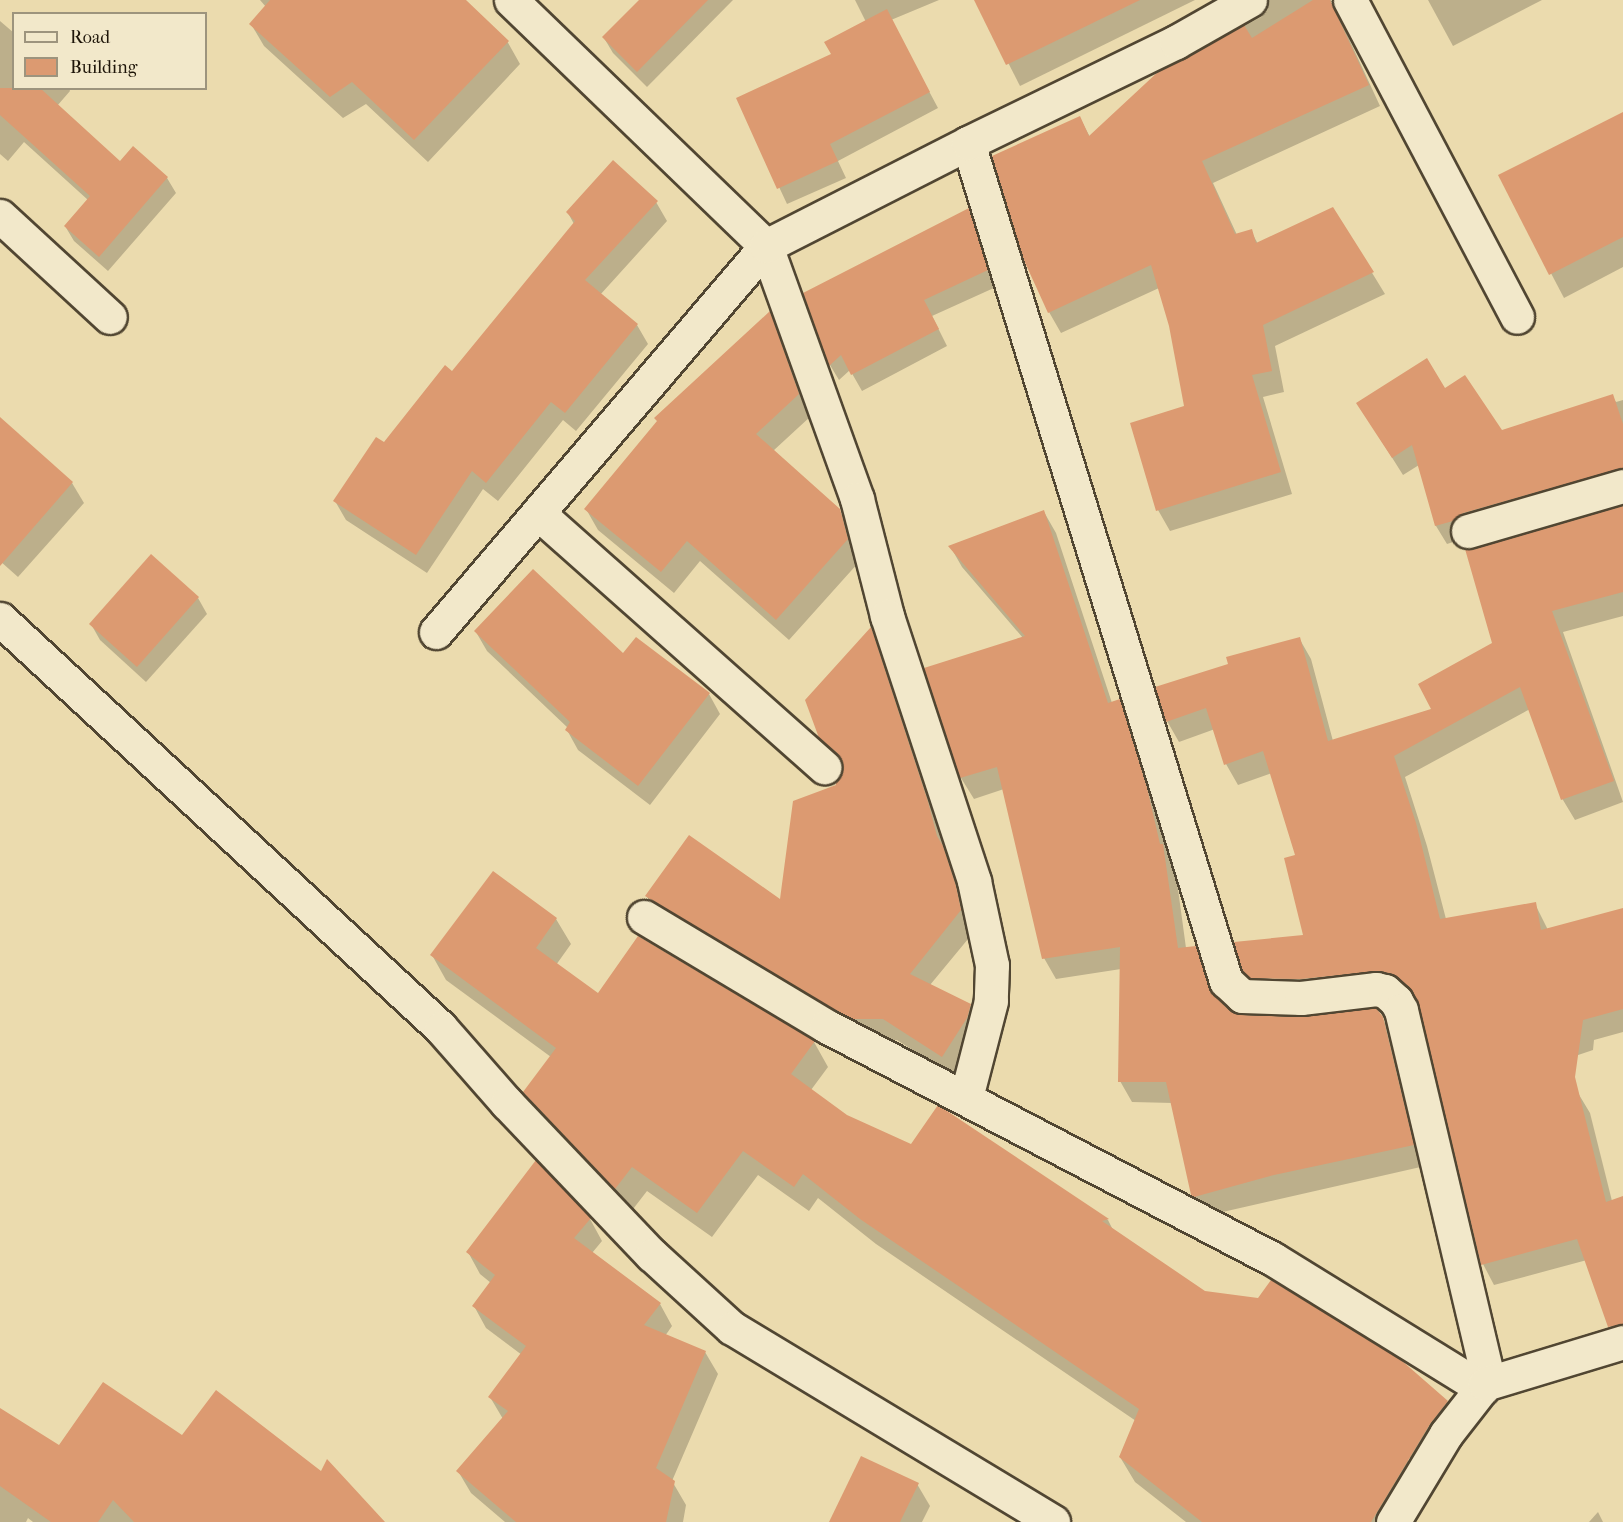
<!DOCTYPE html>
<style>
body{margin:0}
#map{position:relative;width:1623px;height:1522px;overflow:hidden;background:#ebdbae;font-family:"IM FELL French Canon",serif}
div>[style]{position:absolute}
.shadow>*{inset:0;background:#0003}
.building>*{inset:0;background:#dc9a71}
.roads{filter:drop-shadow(2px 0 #514632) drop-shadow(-2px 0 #514632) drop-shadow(0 2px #514632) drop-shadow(0 -2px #514632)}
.minor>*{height:33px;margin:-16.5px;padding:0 16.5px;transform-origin:16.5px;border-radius:16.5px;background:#f2e8ca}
span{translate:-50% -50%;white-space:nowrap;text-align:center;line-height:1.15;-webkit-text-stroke:4.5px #f2e8ca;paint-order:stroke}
.legend{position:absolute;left:12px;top:12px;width:195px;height:78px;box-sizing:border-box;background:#f2e8ca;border:2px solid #9d947d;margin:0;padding:8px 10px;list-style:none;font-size:18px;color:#1e1509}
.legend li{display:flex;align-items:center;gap:12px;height:30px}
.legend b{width:30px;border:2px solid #9d947d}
</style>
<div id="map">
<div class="shadow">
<div style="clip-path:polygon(260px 0,463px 0,507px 41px,520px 64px,428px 162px,366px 104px,343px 118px,264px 46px,251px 24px,266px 7px)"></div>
<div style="clip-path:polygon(641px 0,733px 0,647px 87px,613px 53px,604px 38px)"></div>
<div style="clip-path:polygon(855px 0,939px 0,891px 20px,938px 108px,838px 161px,846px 178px,787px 204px,738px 99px,833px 55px,866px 22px)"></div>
<div style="clip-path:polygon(976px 0,1195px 0,1020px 86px)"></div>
<div style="clip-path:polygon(1268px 0,1331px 0,1380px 106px,1213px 183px,1237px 235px,1251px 231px,1258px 244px,1333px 209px,1385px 294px,1275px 346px,1284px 392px,1263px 397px,1292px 494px,1170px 531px,1158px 510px,1186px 407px,1170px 326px,1159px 288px,1061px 333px,1049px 312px,1080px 118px,1090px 137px,1161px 72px,1261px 17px,1268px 10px)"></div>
<div style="clip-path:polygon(1428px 0,1542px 0,1453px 46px)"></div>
<div style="clip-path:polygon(0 21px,14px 33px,14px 88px,69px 88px,70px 91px,57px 106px,120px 163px,133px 148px,167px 178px,176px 193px,108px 271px,74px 241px,65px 226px,88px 200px,24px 142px,8px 161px,0 154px)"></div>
<div style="clip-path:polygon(1623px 113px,1623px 267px,1564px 298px,1500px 176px)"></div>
<div style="clip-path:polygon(656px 202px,667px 221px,600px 295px,637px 325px,648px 344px,576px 431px,563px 420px,498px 501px,483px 489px,427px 573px,346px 520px,335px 501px,452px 373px,574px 224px,568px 213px)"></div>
<div style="clip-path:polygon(968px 210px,977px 226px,996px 287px,932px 316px,947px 346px,862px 391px,850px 370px,839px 380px,830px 365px,805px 294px)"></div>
<div style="clip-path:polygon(769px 314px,781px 334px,811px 416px,773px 451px,839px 510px,852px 532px,859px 562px,789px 640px,700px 561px,674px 593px,598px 530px,586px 509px)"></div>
<div style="clip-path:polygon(1445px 390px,1501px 432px,1612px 396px,1616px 402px,1623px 400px,1623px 487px,1447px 544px,1436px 526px,1419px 465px,1403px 475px,1369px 421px)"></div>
<div style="clip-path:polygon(0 419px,72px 483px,84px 503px,18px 577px,0 561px)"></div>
<div style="clip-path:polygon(1623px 507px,1623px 616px,1563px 632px,1623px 802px,1575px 820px,1563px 800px,1530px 709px,1405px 777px,1427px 846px,1446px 919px,1535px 904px,1548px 930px,1623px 909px,1623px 1032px,1594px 1040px,1593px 1050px,1451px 1098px,1578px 1093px,1590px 1113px,1612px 1201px,1623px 1197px,1622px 1347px,1610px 1326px,1587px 1260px,1494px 1285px,1483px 1264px,1421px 1008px,1411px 997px,1256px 992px,1244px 970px,1305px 936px,1297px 856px,1272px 773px,1238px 785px,1226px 764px,1215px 729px,1179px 742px,1167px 721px,1229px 665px,1299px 638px,1311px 659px,1333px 741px,1433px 709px)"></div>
<div style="clip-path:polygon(1044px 512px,1056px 533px,1112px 703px,1119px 701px,1131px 722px,1158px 811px,1169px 857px,1175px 867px,1186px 948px,1195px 947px,1207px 969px,1219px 1002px,1228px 1011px,1240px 1016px,1382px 1018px,1395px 1040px,1425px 1166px,1205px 1216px,1193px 1195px,1173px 1103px,1132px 1102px,1120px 1081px,1121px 969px,1056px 979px,1044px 958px,1004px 789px,974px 799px,961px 778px,926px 669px,1023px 638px,962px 567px,950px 546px)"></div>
<div style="clip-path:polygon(198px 598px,207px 614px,146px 682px,100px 640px,91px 624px)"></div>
<div style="clip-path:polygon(871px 630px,883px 651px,973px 933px,930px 985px,970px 1005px,982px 1027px,955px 1078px,897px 1040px,867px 1040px,659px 918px,647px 897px,782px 901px,838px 786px,844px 769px,834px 759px,821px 737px)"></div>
<div style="clip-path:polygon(476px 632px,624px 655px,709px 694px,720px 714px,650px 805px,578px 750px,567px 730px,568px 728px,487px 651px)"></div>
<div style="clip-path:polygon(493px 873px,556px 919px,571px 944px,556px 965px,598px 995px,814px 1042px,828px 1067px,811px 1090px,846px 1116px,912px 1146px,938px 1108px,1108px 1220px,1113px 1230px,1204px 1292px,1447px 1402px,1461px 1427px,1429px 1475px,1404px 1453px,1422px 1485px,1400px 1522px,1186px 1522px,1135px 1482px,1120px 1457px,1136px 1421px,876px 1244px,818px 1198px,809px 1211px,758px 1175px,712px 1237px,647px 1191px,630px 1213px,539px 1118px,524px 1092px,551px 1057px,446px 980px,432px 955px)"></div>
<div style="clip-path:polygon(590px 1219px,602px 1241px,592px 1253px,660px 1304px,672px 1326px,665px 1336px,705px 1352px,718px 1374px,672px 1481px,686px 1505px,683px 1522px,505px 1522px,471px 1493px,458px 1471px,503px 1419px,490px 1397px,522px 1355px,486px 1328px,474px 1306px,491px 1283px,480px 1274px,468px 1252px)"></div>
<div style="clip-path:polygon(0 1410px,60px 1447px,182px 1437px,383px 1522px,33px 1522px,28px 1518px,26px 1522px,0 1522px)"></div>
<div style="clip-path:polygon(917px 1484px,930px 1506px,922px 1522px,831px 1522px)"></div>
<div style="clip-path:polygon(1598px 1512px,1603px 1522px,1589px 1522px)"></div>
</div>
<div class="building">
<div style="clip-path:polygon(270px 0,466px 0,509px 41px,414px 140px,352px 82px,330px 97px,249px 24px)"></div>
<div style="clip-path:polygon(639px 0,708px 0,637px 72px,602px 37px)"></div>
<div style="clip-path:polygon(974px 0,1140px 0,1006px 65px)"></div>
<div style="clip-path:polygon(1313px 0,1330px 0,1369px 85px,1202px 161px,1235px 234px,1252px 229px,1256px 243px,1333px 207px,1374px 272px,1263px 325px,1272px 371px,1252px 375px,1281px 472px,1156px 511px,1130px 423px,1184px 406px,1169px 326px,1151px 265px,1048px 313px,1022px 256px,992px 156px,1080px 116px,1089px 136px,1160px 70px,1244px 25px,1252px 38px)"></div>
<div style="clip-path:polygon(887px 9px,930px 92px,830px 144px,838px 161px,777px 189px,736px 98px,831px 54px,824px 42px)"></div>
<div style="clip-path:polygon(0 88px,40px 88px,120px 161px,133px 146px,168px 177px,99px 257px,64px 226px,90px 196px,0 115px)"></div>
<div style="clip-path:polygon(1623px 112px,1623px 237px,1549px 275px,1498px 175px)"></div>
<div style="clip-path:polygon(613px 160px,658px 201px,585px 280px,638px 324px,565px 413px,551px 402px,486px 483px,472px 471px,416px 555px,333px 501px,376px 437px,384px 442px,445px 365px,452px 371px,575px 221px,566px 212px)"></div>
<div style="clip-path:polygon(969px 208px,988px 270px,924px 300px,939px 329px,851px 375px,841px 355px,829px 366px,803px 293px)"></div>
<div style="clip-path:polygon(770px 311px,799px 394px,756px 434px,840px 509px,848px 539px,776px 620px,687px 541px,661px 572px,584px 509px,657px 421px,654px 418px)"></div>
<div style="clip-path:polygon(1427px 358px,1445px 388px,1465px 375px,1502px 430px,1613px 394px,1623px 424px,1623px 468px,1463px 513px,1453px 521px,1435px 526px,1412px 445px,1392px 458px,1356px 403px)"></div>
<div style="clip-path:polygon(0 417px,73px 482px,0 566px)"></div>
<div style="clip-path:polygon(1623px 506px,1623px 592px,1552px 611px,1614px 781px,1561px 800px,1520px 687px,1394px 756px,1416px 823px,1440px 919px,1536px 902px,1541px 930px,1623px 908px,1623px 1009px,1583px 1020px,1575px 1077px,1606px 1202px,1623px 1196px,1623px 1324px,1608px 1327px,1577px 1239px,1481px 1265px,1419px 1006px,1409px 987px,1397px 977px,1380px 971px,1300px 979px,1250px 978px,1242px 971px,1234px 942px,1303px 935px,1284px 858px,1295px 855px,1263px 751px,1224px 765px,1206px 708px,1166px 722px,1155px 687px,1228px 664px,1226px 657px,1300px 637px,1328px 741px,1431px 709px,1418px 684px,1492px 643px,1465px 549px)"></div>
<div style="clip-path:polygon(1044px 510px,1108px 703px,1120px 699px,1147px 788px,1160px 844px,1163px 844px,1178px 948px,1196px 946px,1213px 994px,1229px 1010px,1241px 1015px,1301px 1017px,1376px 1008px,1383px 1017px,1414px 1145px,1274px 1175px,1194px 1197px,1191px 1195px,1166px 1082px,1118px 1082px,1120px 947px,1042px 959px,997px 767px,960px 778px,924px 668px,1025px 636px,948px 546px)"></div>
<div style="clip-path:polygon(151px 554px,199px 597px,137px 667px,89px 624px)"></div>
<div style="clip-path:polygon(533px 569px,623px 653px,636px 637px,710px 693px,638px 786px,565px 730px,570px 722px,474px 631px)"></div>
<div style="clip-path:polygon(871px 627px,928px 802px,937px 836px,943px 846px,956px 886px,961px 910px,910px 974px,971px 1004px,967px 1018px,942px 1057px,883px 1019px,853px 1019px,835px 1010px,645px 896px,689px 835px,780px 899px,793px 801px,836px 785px,835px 781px,842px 770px,842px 762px,837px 753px,819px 738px,805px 700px)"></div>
<div style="clip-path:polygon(493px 871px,557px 918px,536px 948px,598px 993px,638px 936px,815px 1041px,791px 1074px,847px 1115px,911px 1144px,938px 1105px,1109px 1219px,1102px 1221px,1205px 1291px,1258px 1298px,1271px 1280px,1401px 1360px,1448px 1401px,1430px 1424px,1371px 1522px,1202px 1522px,1119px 1457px,1139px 1409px,860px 1219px,803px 1174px,794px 1187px,743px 1151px,697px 1213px,632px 1167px,615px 1189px,523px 1092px,556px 1048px,430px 955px)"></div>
<div style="clip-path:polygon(536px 1160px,591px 1218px,574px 1238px,661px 1303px,644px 1325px,706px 1351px,656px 1468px,675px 1481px,666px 1522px,516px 1522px,456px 1471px,508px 1411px,488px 1397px,526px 1346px,472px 1306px,495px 1275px,466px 1252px)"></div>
<div style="clip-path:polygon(103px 1382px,182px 1435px,216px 1390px,321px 1471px,327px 1459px,385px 1522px,134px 1522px,113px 1500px,98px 1522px,51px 1522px,0 1486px,0 1408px,59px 1445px)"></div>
<div style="clip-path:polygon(861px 1456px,919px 1483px,900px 1522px,829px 1522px)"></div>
</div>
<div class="roads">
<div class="minor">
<div style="left:511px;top:0;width:354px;rotate:44deg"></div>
<div style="left:766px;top:246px;width:269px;rotate:70.2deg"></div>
<div style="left:857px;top:499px;width:121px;rotate:75.6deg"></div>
<div style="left:887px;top:616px;width:279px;rotate:71.8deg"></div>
<div style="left:974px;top:881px;width:86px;rotate:77.9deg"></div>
<div style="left:992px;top:965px;width:36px;rotate:92deg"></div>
<div style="left:991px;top:1001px;width:100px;rotate:104.5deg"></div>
<div style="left:1350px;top:0;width:358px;rotate:62.2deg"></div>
<div style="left:968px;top:143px;width:877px;rotate:72.89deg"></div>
<div style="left:1226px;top:981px;width:22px;rotate:43deg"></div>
<div style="left:1242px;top:996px;width:59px;rotate:1.9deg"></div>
<div style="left:1301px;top:998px;width:76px;rotate:-6.8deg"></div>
<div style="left:1376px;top:989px;width:9px;rotate:13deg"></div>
<div style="left:1385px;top:991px;width:15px;rotate:42deg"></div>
<div style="left:1396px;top:1001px;width:10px;rotate:61deg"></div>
<div style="left:1401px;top:1010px;width:382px;rotate:76.7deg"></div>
<div style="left:0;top:216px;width:149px;rotate:42.6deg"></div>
<div style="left:538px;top:513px;width:383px;rotate:41.6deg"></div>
<div style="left:1468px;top:531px;width:161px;rotate:-16.2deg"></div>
<div style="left:0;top:619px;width:601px;rotate:42.84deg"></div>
<div style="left:441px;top:1028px;width:100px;rotate:48.7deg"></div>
<div style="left:507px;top:1103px;width:210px;rotate:46.4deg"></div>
<div style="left:652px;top:1255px;width:108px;rotate:42.4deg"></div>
<div style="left:732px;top:1328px;width:375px;rotate:31.1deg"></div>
<div style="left:436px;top:632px;width:508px;rotate:-49.47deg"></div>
<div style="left:766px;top:246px;width:227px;rotate:-27deg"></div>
<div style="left:968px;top:143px;width:231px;rotate:-25.9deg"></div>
<div style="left:1176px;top:42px;width:85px;rotate:-29.6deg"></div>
<div style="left:644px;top:917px;width:212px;rotate:30.9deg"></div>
<div style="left:826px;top:1026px;width:504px;rotate:27.53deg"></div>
<div style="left:1273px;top:1259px;width:246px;rotate:31.7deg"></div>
<div style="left:1393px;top:1522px;width:103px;rotate:-58.9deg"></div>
<div style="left:1446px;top:1434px;width:63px;rotate:-52deg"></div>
<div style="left:1485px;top:1384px;width:144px;rotate:-16.9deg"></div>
</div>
</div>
<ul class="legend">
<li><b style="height:8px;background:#f2e8ca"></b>Road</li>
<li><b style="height:16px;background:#dc9a71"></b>Building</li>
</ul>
</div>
